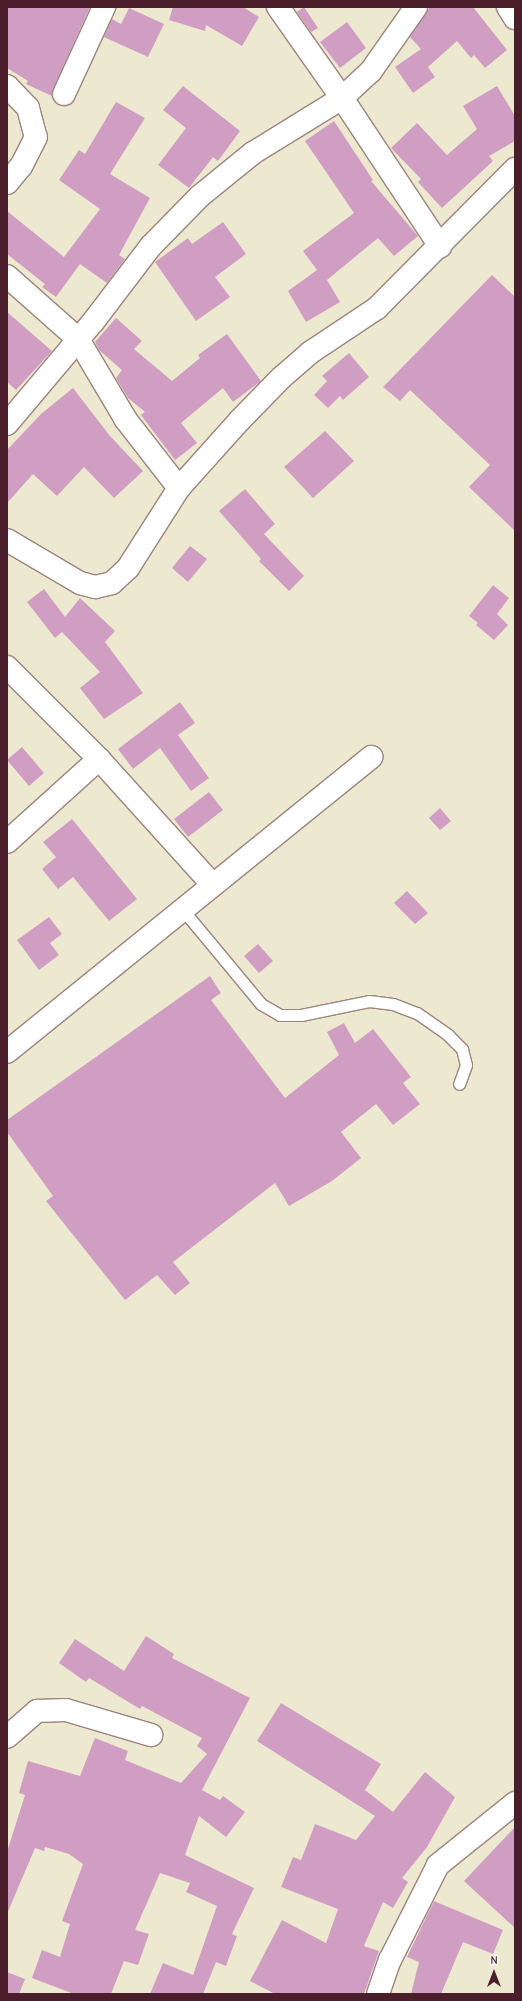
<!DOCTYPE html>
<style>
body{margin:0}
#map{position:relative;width:522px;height:2001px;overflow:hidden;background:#ede9d1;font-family:"Comic Neue",sans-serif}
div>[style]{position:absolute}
.building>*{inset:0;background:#d19ec3}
.roads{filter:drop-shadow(1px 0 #9c847e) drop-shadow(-1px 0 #9c847e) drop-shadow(0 1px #9c847e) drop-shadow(0 -1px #9c847e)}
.lane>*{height:11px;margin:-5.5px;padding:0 5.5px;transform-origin:5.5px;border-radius:5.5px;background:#fff}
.street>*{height:22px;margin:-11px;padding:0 11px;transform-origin:11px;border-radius:11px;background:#fff}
span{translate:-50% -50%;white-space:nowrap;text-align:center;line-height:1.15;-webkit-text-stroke:3px #f6f6f2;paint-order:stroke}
.frame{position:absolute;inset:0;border:8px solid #4a1f2b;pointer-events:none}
.north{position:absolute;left:474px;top:1953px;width:40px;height:40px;-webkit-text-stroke:3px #f6f6f2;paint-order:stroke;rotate:0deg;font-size:11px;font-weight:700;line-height:16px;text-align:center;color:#4a1f2b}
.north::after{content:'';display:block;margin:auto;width:14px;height:18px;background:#4a1f2b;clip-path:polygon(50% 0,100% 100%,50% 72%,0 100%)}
</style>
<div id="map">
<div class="building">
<div style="clip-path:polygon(7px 7px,90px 7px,53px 89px,52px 96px,26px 84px,28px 81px,7px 68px)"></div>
<div style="clip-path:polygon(173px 7px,243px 7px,259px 17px,242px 46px,206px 25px,205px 31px,169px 20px)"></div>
<div style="clip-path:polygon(304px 7px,318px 28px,311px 32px,297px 12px)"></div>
<div style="clip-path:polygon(430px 7px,473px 7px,507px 50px,485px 68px,474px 55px,471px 58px,457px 41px,428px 67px,435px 77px,413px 93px,395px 67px,421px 49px,410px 37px)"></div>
<div style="clip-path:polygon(129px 8px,164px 24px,148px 57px,104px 37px,112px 19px,121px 24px)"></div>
<div style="clip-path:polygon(347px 22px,366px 48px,340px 68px,320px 42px)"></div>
<div style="clip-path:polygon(183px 86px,240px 131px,218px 161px,213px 157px,189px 188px,158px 165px,186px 128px,163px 110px)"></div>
<div style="clip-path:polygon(497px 86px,515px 116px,515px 141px,489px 156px,493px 161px,442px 208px,418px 182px,421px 179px,391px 148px,417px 123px,447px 155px,477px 129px,463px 106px)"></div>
<div style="clip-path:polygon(116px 102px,145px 118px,110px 174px,150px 198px,119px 255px,125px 259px,107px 283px,80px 264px,56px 297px,42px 287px,45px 284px,7px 254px,7px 211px,64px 257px,100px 209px,59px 180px,79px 150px,85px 154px)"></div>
<div style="clip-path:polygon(334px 121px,373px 180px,371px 181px,418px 236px,394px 256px,378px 238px,327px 280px,340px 302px,306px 322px,288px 291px,317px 270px,303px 251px,354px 213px,305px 141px)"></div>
<div style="clip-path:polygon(223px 222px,246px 254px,215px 277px,230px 297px,196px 321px,155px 262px,188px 238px,192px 244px)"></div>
<div style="clip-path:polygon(492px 275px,515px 297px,515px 531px,469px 487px,490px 465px,410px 390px,400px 401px,383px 387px)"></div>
<div style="clip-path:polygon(7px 312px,52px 351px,16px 390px,7px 382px)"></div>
<div style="clip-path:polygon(116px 318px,142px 341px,134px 349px,172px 381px,200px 358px,198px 355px,227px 334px,261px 381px,233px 402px,223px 388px,181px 423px,197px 443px,175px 460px,141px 415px,145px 412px,128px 398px,116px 378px,122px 370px,99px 350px,95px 342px)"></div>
<div style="clip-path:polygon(349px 353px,369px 377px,343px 400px,340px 396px,328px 408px,314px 395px,327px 381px,322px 376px)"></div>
<div style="clip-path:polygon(73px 388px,110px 436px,143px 471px,114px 498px,84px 467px,57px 496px,33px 474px,7px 503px,7px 450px,41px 414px)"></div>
<div style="clip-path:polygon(325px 431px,354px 461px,313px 498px,284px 467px)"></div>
<div style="clip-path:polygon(245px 489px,275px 524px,264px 534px,304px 576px,289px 591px,259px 561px,261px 559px,219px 511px)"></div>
<div style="clip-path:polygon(190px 546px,207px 559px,188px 582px,172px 568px)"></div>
<div style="clip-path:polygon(493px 585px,509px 598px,497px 614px,508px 625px,494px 640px,476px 625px,478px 623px,469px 616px)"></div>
<div style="clip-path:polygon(44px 589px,65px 617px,80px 598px,115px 631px,105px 642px,143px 693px,104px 719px,80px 688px,100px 672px,62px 632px,55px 638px,27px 602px)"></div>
<div style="clip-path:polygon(180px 702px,195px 723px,178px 735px,209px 778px,191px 791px,160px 748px,133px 769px,118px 749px)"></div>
<div style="clip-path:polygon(22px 747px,44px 773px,29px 786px,7px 760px)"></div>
<div style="clip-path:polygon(209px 792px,223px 810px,188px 837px,174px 819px)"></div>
<div style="clip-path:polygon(440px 808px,451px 821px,440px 830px,429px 818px)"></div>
<div style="clip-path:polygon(72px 819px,137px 899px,109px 921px,73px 877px,58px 889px,42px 869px,56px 857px,43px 842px)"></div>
<div style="clip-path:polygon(407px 891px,428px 913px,415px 924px,394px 903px)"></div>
<div style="clip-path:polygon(49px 917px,62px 934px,50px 943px,59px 955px,39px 970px,17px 940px)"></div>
<div style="clip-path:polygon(258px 944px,273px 961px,259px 973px,244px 956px)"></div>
<div style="clip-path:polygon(210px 976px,221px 993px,211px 1000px,285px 1098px,339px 1055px,327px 1032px,344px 1023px,355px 1043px,373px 1029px,411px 1077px,403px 1083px,420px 1104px,393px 1125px,376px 1104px,341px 1132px,361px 1158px,332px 1181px,289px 1206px,275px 1183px,173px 1262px,190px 1283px,175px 1295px,157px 1275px,125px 1300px,46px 1201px,53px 1196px,7px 1132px,7px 1120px)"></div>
<div style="clip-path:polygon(146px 1636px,174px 1654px,172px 1658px,250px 1698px,202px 1790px,220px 1800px,223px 1796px,245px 1812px,226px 1837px,199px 1816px,185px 1855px,254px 1888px,232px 1934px,237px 1936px,226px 1966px,216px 1962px,203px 1994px,150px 1994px,163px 1963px,193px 1975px,217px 1906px,186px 1892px,190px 1883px,160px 1873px,135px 1930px,149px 1934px,138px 1965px,124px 1961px,111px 1994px,74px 1994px,32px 1978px,42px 1950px,60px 1957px,70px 1924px,62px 1921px,83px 1864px,69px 1854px,45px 1847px,44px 1851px,35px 1848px,7px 1914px,7px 1852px,25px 1795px,19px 1793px,28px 1761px,80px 1776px,95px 1738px,128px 1751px,125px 1760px,181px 1783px,207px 1754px,197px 1746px,202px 1738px,142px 1706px,140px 1709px,89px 1678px,86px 1682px,59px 1663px,75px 1639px,124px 1671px)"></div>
<div style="clip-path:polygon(281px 1703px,381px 1764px,365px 1790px,393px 1812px,425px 1772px,455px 1797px,427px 1847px,402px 1878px,408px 1882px,393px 1908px,383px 1902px,364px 1946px,379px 1951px,364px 1994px,275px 1994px,250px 1981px,282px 1920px,326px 1943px,338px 1909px,281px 1887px,293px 1857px,301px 1860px,315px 1824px,356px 1840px,375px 1816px,257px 1741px)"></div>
<div style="clip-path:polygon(515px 1827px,515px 1928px,464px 1881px)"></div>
<div style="clip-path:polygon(434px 1901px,503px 1930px,493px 1954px,463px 1942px,441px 1994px,411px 1994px,419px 1962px,407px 1957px)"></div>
<div style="clip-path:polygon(7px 1972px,25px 1979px,19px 1994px,7px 1994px)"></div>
</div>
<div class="roads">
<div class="lane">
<div style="left:183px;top:910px;width:122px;rotate:50.3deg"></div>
<div style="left:261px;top:1004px;width:22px;rotate:30deg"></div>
<div style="left:280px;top:1015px;width:21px"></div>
<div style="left:301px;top:1015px;width:69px;rotate:-11.6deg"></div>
<div style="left:369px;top:1001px;width:24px;rotate:7deg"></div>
<div style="left:393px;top:1004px;width:26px;rotate:21deg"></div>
<div style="left:417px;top:1013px;width:38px;rotate:35deg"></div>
<div style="left:448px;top:1035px;width:20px;rotate:45deg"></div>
<div style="left:462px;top:1049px;width:16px;rotate:76deg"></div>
<div style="left:466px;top:1065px;width:20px;rotate:110deg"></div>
</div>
<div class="street">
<div style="left:278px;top:7px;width:111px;rotate:54.9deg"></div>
<div style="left:342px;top:98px;width:178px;rotate:56.5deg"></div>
<div style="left:508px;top:7px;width:13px;rotate:58deg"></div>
<div style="left:7px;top:86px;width:30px;rotate:46deg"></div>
<div style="left:28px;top:108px;width:30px;rotate:75deg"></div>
<div style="left:36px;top:137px;width:33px;rotate:117deg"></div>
<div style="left:21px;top:166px;width:22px;rotate:129deg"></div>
<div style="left:64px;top:94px;width:96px;rotate:-65.3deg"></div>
<div style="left:7px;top:276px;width:95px;rotate:41.6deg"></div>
<div style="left:78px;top:339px;width:94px;rotate:59.3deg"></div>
<div style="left:126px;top:420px;width:86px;rotate:52.1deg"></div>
<div style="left:7px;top:424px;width:133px;rotate:-49.9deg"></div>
<div style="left:93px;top:322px;width:96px;rotate:-52.7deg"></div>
<div style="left:151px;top:246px;width:70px;rotate:-45.6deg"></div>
<div style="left:200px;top:196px;width:68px;rotate:-39.1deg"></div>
<div style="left:253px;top:153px;width:105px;rotate:-31.7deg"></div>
<div style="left:342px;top:98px;width:40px;rotate:-43deg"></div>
<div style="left:371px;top:71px;width:78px;rotate:-54.9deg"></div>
<div style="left:7px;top:540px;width:85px;rotate:30.5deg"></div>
<div style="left:80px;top:583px;width:16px;rotate:15deg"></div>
<div style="left:95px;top:587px;width:17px;rotate:-13deg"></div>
<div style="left:112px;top:583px;width:22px;rotate:-43deg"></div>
<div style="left:128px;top:568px;width:95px;rotate:-57.5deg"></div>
<div style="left:179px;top:488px;width:91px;rotate:-48.1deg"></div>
<div style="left:240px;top:420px;width:59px;rotate:-45.7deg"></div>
<div style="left:281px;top:378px;width:40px;rotate:-41deg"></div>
<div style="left:311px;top:352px;width:79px;rotate:-33.7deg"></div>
<div style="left:377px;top:308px;width:196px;rotate:-45.2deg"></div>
<div style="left:7px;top:667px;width:130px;rotate:45deg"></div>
<div style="left:99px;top:759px;width:170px;rotate:47.9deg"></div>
<div style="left:7px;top:842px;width:124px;rotate:-42.1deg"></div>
<div style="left:7px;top:1052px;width:469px;rotate:-39deg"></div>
<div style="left:7px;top:1737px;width:40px;rotate:-41deg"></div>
<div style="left:37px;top:1711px;width:29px;rotate:-2deg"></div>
<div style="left:66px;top:1710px;width:89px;rotate:16.4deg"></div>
<div style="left:378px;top:1994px;width:36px;rotate:-71deg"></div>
<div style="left:390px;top:1960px;width:106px;rotate:-63.2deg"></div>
<div style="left:438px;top:1865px;width:99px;rotate:-38.8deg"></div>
</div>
</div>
<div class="frame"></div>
<div class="north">N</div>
</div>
